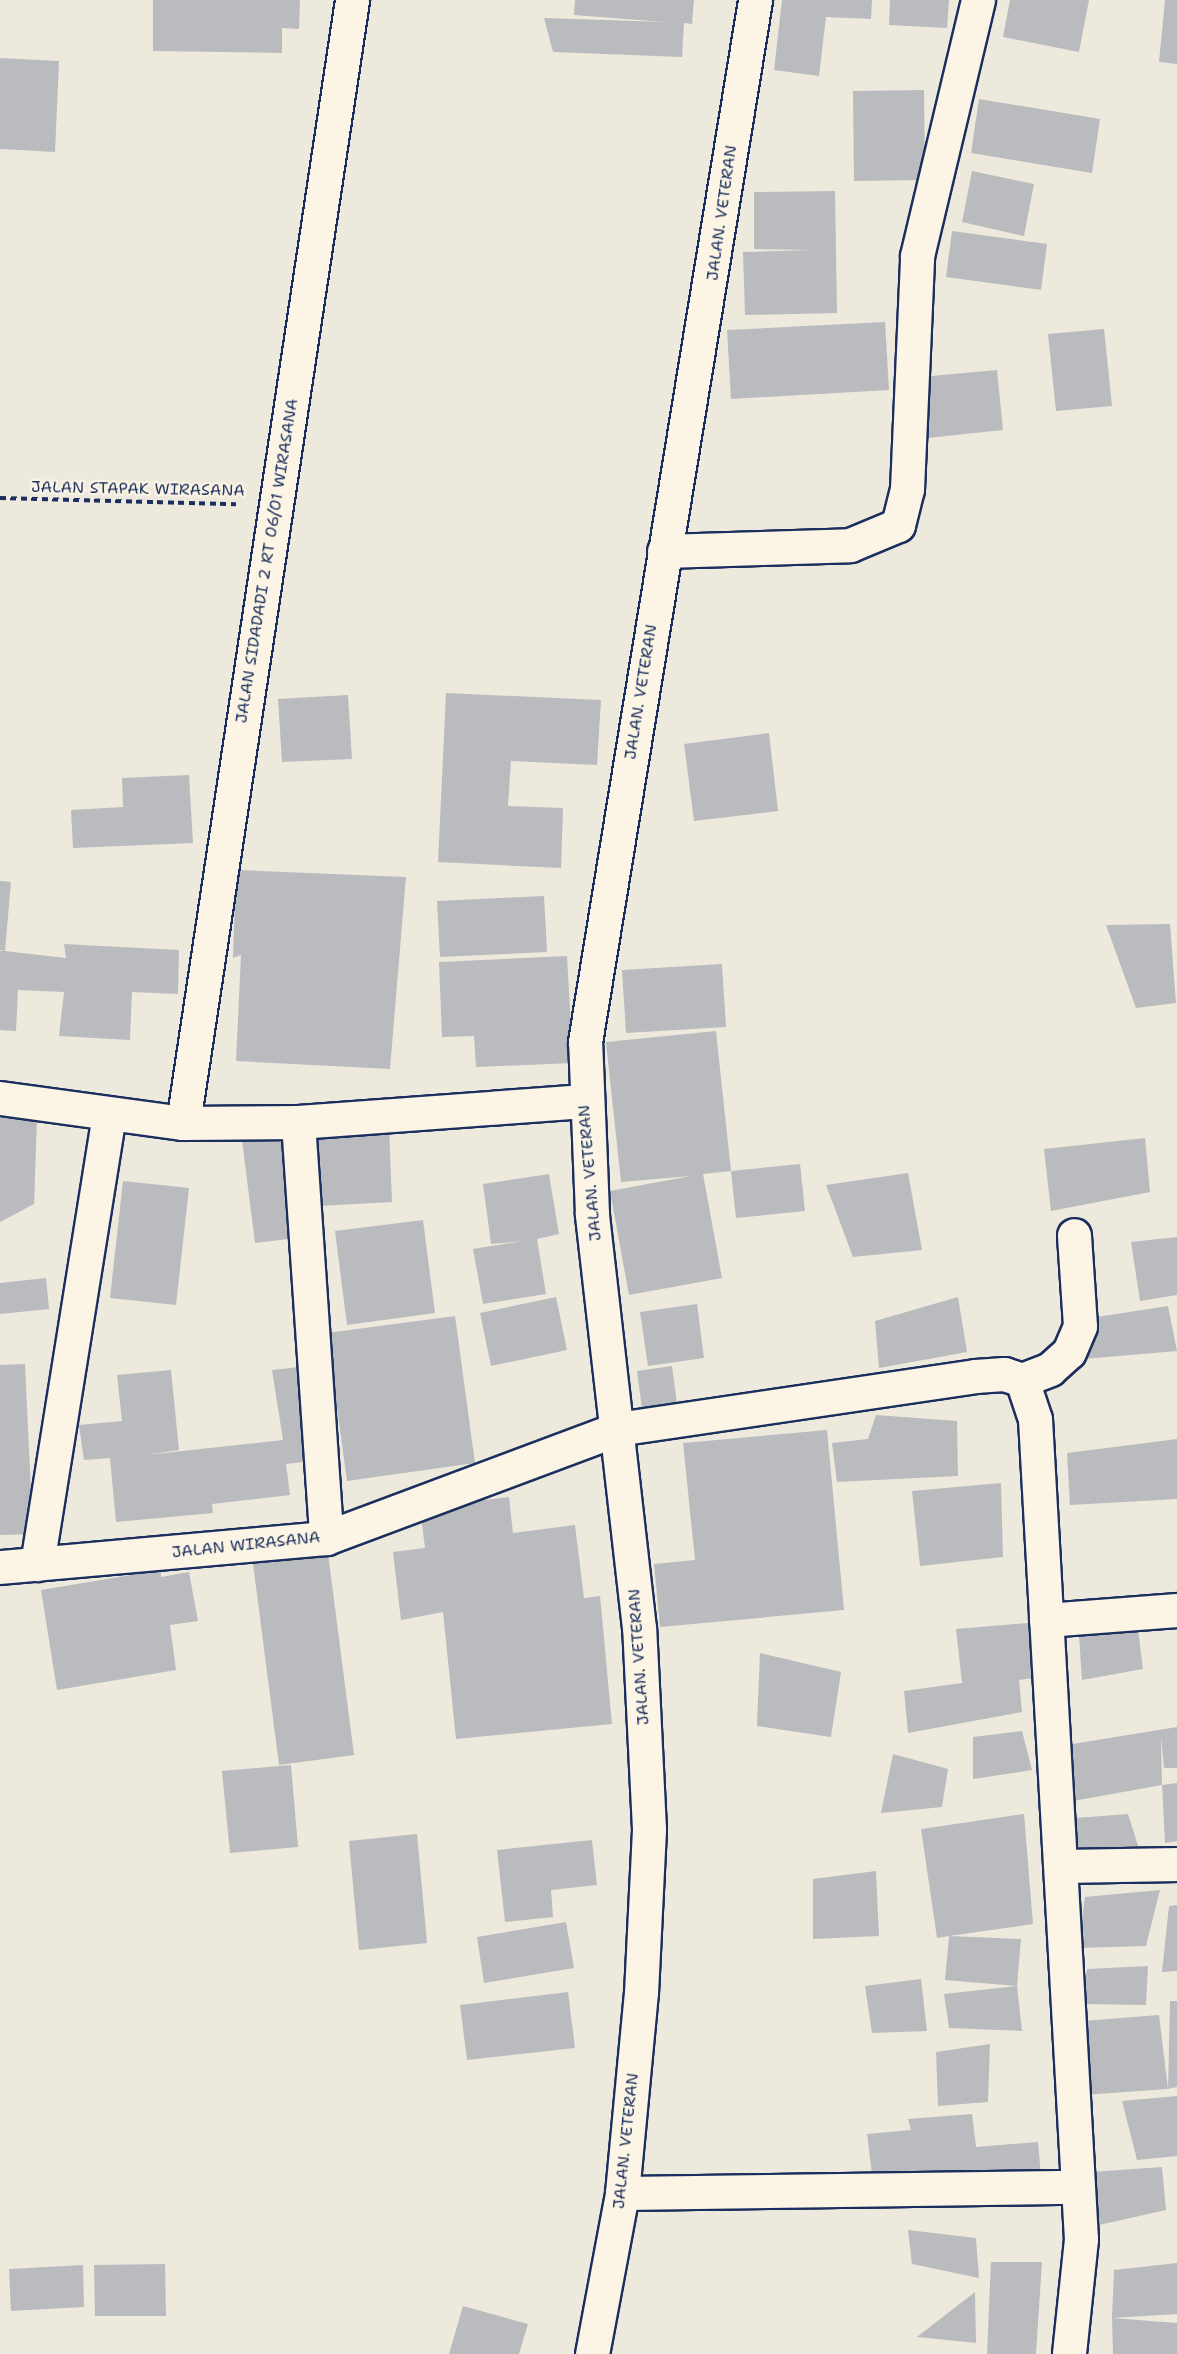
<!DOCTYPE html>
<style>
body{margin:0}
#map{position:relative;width:1177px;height:2354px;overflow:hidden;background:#eee9dd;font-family:"Shantell Sans",sans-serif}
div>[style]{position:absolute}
.building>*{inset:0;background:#babbbe}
.path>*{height:4px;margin-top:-2px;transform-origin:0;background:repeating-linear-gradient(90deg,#1b2f5e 0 6px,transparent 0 10.5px)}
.roads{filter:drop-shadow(2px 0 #1b2f5e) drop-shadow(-2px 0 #1b2f5e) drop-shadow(0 2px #1b2f5e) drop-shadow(0 -2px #1b2f5e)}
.minor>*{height:33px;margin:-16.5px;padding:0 16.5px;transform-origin:16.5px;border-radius:16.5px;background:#fcf5e5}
.tertiary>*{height:33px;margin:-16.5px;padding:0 16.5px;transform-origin:16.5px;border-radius:16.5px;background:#fcf5e5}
span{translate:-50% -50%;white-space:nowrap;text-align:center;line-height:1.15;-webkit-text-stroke:4.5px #fcf5e5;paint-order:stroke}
.street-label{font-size:16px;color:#1b2f5e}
</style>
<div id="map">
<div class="building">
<div style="clip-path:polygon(153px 0,300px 0,299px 29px,282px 28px,282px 53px,153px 51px)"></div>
<div style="clip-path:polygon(575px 0,694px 0,692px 24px,684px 23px,682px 57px,553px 52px,544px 18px,665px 22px,574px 15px)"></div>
<div style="clip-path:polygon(782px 0,872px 0,871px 19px,826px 17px,819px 76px,774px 70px)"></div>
<div style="clip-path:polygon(890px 0,949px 0,947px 28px,889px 25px)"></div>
<div style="clip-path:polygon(1010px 0,1089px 0,1079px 52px,1003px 37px)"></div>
<div style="clip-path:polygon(1165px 0,1177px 0,1177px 64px,1159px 62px)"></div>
<div style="clip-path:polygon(0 58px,59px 61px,55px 152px,0 149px)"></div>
<div style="clip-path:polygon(924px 90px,925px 180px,854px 181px,853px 91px)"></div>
<div style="clip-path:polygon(979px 99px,1100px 119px,1092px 173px,971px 153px)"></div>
<div style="clip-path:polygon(972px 171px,1034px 184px,1024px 236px,962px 222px)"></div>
<div style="clip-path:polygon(835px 191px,837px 313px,745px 315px,743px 252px,812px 250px,754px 249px,754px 192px)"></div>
<div style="clip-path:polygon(952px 231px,1047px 244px,1041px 290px,946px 277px)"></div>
<div style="clip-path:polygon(885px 322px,889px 390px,731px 399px,727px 330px)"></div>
<div style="clip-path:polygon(1104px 329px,1112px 406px,1056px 411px,1048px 334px)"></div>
<div style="clip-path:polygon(997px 370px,1003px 430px,927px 438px,921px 377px)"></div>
<div style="clip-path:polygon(446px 693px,601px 700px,597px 765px,511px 761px,508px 806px,563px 808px,561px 868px,438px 862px)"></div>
<div style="clip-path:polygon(348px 695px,352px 759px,282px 762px,278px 699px)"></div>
<div style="clip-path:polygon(769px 733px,778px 811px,694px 821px,684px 744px)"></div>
<div style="clip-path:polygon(189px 775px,193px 843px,73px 848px,71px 810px,123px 807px,122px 778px)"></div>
<div style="clip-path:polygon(236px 870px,406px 877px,390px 1069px,236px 1061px,241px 955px,233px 958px)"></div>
<div style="clip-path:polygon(0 881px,11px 882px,5px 951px,66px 958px,64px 944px,179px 950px,178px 994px,132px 992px,130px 1040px,59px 1036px,64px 992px,18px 990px,16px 1031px,0 1030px,0 951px,5px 951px,0 950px)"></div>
<div style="clip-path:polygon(544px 896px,547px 952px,440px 957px,437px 901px)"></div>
<div style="clip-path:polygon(1170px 924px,1176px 1003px,1136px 1008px,1106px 925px)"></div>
<div style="clip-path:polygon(567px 956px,573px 1063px,476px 1067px,474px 1036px,442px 1037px,439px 962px)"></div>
<div style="clip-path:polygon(722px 964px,726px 1027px,626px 1033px,622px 970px)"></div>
<div style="clip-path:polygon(716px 1031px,731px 1171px,703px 1174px,722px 1278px,629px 1295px,610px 1191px,691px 1176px,621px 1182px,606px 1042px)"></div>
<div style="clip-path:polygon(0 1118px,37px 1119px,34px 1204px,0 1222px)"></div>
<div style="clip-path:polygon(389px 1127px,392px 1202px,318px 1206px,315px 1130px)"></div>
<div style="clip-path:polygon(292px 1134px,304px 1237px,255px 1243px,242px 1140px)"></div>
<div style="clip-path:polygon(1145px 1138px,1150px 1192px,1051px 1211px,1044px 1149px)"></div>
<div style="clip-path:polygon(800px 1164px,805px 1211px,736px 1218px,731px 1171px)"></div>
<div style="clip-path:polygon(908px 1173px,922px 1250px,853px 1257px,826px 1185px)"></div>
<div style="clip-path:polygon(549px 1174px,559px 1234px,537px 1239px,546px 1294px,483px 1304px,473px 1249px,523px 1241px,491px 1244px,483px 1184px)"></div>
<div style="clip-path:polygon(123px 1181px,189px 1188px,176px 1305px,110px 1298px)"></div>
<div style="clip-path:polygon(423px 1220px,435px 1313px,347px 1325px,335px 1231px)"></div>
<div style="clip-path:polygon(1177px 1237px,1177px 1295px,1140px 1301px,1131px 1242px)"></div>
<div style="clip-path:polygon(46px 1278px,49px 1309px,0 1314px,0 1283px)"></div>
<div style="clip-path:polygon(556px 1297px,567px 1350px,491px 1366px,480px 1313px)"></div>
<div style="clip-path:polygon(958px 1297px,967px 1352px,879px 1368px,875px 1321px)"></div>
<div style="clip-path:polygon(697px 1304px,704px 1358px,648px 1366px,640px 1312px)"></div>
<div style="clip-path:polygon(1168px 1306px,1177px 1351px,1084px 1359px,1090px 1318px)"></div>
<div style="clip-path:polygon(455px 1316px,475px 1463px,347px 1481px,327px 1333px)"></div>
<div style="clip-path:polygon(25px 1364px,33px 1534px,0 1535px,0 1365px)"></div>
<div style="clip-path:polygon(309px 1366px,320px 1460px,286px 1464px,290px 1495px,212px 1504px,213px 1513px,116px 1522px,110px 1458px,84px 1460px,79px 1425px,122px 1421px,117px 1375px,171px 1370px,179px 1450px,145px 1455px,283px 1440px,272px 1370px)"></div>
<div style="clip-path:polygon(672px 1366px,679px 1419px,644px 1424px,637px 1371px)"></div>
<div style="clip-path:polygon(876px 1415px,957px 1421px,958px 1476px,837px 1482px,832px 1443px,868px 1439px)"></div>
<div style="clip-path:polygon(827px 1430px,844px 1610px,660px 1627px,654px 1564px,695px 1560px,683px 1443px)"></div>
<div style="clip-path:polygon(1177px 1439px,1177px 1499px,1070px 1505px,1067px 1453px)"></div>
<div style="clip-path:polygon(1001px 1483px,1003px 1557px,920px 1566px,912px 1491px)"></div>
<div style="clip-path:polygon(509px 1497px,513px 1533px,575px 1525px,584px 1598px,600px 1596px,612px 1724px,456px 1739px,443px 1612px,401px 1620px,393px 1552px,425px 1548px,420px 1508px)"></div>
<div style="clip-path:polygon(326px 1538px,354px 1755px,279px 1765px,251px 1548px)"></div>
<div style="clip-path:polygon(161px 1570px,161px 1577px,189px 1572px,198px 1621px,170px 1625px,176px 1670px,57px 1690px,41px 1590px)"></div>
<div style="clip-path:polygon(1136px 1614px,1143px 1669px,1082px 1680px,1079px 1636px)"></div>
<div style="clip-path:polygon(1028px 1623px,1033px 1678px,1019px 1680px,1022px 1712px,908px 1733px,904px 1691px,962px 1683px,956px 1629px)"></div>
<div style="clip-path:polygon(760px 1653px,841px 1672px,831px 1737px,757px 1726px)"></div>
<div style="clip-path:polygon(1177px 1727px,1177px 1768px,1164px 1768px,1161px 1736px,1162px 1785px,1073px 1801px,1054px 1747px)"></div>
<div style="clip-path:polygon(1022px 1731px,1032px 1770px,973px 1779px,973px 1737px)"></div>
<div style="clip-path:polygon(893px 1754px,948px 1769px,942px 1807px,881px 1813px)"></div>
<div style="clip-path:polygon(291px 1765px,298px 1847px,230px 1853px,222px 1771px)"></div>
<div style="clip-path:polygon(1177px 1783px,1177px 1841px,1165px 1843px,1162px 1785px)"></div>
<div style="clip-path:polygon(1024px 1814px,1033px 1924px,949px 1936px,1021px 1939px,1017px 1986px,945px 1980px,949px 1936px,937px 1938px,921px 1829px)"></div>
<div style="clip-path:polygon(1128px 1814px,1140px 1852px,1077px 1853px,1075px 1818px)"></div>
<div style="clip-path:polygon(417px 1834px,427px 1943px,359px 1950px,349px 1841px)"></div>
<div style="clip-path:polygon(592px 1840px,597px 1885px,551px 1890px,553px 1917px,505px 1922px,497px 1850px)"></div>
<div style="clip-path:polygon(876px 1871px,879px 1936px,813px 1939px,813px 1879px)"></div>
<div style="clip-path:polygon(1160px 1890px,1146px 1946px,1078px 1948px,1085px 1897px)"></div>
<div style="clip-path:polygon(1177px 1905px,1177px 1971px,1162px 1972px,1169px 1906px)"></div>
<div style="clip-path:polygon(566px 1922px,574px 1968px,484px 1983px,477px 1937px)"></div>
<div style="clip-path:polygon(1148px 1966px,1146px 2005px,1082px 2004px,1087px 1969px)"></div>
<div style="clip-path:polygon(921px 1979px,927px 2031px,872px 2033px,865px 1986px)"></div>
<div style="clip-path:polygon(1017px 1986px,1022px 2031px,949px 2028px,944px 1994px)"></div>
<div style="clip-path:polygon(568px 1992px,575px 2048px,467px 2060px,460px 2005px)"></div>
<div style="clip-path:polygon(1170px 2001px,1177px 2001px,1177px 2087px,1168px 2089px,1083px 2095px,1070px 2022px,1159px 2015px,1168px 2089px)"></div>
<div style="clip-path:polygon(990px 2044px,988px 2102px,938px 2106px,936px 2052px)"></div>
<div style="clip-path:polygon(1177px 2096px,1177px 2156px,1137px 2160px,1122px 2101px)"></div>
<div style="clip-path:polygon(972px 2114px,976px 2147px,1038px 2142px,1041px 2176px,980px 2179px,979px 2170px,930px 2189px,874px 2190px,867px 2134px,911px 2130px,908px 2119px)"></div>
<div style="clip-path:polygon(1162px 2167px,1166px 2210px,1099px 2225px,1091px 2172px)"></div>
<div style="clip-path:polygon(908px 2230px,976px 2238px,979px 2278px,912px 2264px)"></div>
<div style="clip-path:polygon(991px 2262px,1042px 2262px,1036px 2354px,987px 2354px)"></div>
<div style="clip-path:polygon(1177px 2263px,1177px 2314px,1112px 2318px,1114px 2270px)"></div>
<div style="clip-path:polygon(165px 2264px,166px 2316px,95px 2316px,94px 2265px)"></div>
<div style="clip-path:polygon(83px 2265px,84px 2307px,11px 2311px,9px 2269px)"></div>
<div style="clip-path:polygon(975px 2292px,976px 2343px,917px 2337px)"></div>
<div style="clip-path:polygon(463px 2306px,528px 2324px,519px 2354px,449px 2354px)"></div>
<div style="clip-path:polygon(1112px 2318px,1177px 2323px,1177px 2354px,1113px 2354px)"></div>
</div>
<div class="path">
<div style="left:0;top:498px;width:236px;rotate:1.5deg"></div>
</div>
<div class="roads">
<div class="minor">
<div style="left:664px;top:551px;width:186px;rotate:-1.8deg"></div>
<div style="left:850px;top:545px;width:52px;rotate:-22.6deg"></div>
<div style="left:898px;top:525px;width:37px;rotate:-76deg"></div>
<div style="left:907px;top:489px;width:233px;rotate:-87.5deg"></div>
<div style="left:917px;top:256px;width:263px;rotate:-76.6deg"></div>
<div style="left:0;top:1098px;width:185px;rotate:7.8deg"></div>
<div style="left:183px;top:1123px;width:115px;rotate:-0.5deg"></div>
<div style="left:298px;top:1122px;width:287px;rotate:-4.2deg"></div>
<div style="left:298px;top:1122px;width:417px;rotate:86.1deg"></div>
<div style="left:183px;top:1123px;width:1136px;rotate:-81.44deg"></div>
<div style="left:1022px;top:1380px;width:30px;rotate:-21deg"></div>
<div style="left:1050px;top:1369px;width:25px;rotate:-42deg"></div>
<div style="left:1069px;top:1352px;width:28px;rotate:-67deg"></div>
<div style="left:1080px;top:1326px;width:91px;rotate:-93.8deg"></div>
<div style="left:37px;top:1564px;width:456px;rotate:-80.9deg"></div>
<div style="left:0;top:1567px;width:327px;rotate:-5.1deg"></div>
<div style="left:326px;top:1538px;width:311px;rotate:-20.5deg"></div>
<div style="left:617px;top:1429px;width:362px;rotate:-8.4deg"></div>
<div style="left:975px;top:1376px;width:29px;rotate:-4deg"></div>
<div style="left:1004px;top:1374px;width:19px;rotate:18deg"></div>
<div style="left:1022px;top:1380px;width:41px;rotate:71.6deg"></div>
<div style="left:1035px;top:1419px;width:821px;rotate:86.79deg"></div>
<div style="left:1081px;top:2239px;width:116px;rotate:96deg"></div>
<div style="left:1046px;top:1620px;width:131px;rotate:-4.4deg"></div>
<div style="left:1063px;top:1866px;width:114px;rotate:-1deg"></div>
<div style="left:622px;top:2193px;width:456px;rotate:-0.8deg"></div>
</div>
<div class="tertiary">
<div style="left:592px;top:2354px;width:164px;rotate:-79.4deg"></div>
<div style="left:622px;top:2193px;width:201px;rotate:-84.6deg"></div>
<div style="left:641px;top:1993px;width:164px;rotate:-87.2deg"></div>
<div style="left:649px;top:1829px;width:201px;rotate:-92.8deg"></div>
<div style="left:639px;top:1628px;width:418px;rotate:-96.5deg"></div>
<div style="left:592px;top:1213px;width:171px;rotate:-92.3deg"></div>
<div style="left:585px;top:1042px;width:1056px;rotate:-80.73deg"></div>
</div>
</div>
<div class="street-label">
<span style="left:722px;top:213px;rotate:-82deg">JALAN. VETERAN</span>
<span style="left:138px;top:489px;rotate:1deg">JALAN STAPAK WIRASANA</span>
<span style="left:267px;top:561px;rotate:-81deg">JALAN SIDADADI 2 RT 06/01 WIRASANA</span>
<span style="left:641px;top:692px;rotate:-81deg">JALAN. VETERAN</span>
<span style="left:590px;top:1173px;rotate:-95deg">JALAN. VETERAN</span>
<span style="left:246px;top:1545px;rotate:-6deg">JALAN WIRASANA</span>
<span style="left:639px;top:1657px;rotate:-94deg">JALAN. VETERAN</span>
<span style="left:626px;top:2141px;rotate:-84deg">JALAN. VETERAN</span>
</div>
</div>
